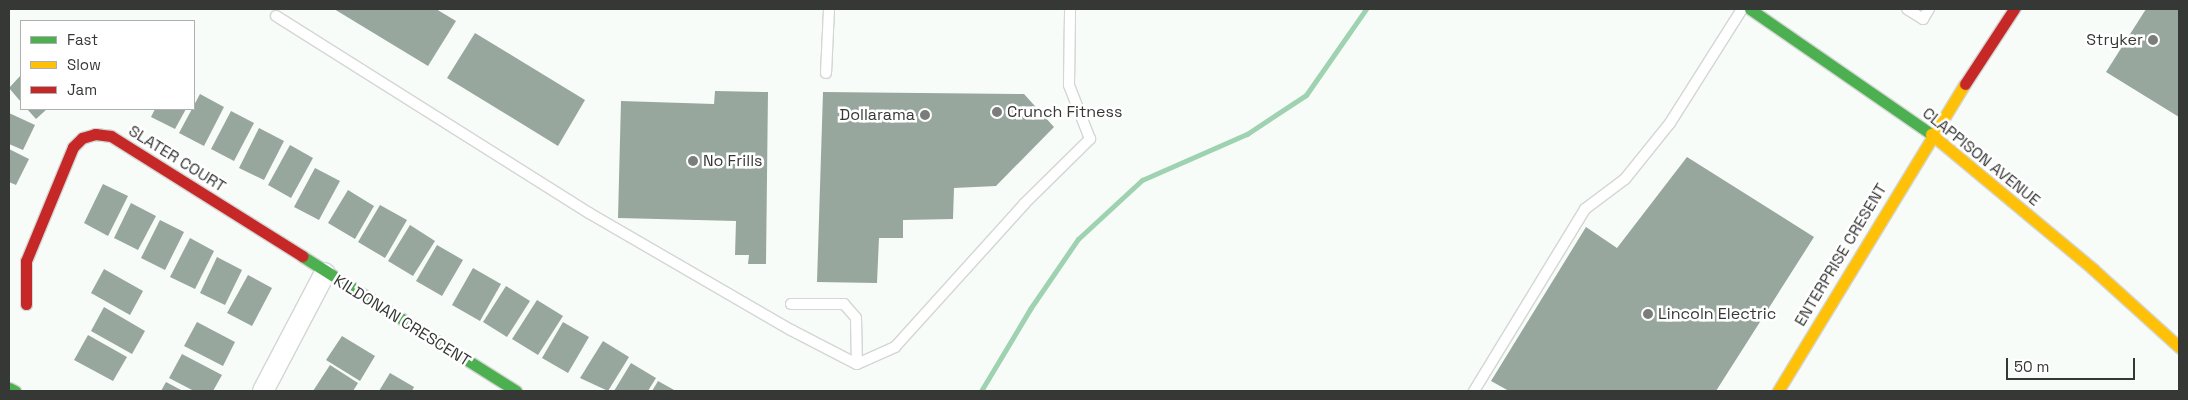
<!DOCTYPE html>
<style>
body{margin:0}
#map{position:relative;width:2188px;height:400px;overflow:hidden;background:#f8fcf9;font-family:"Space Grotesk",sans-serif}
div>[style]{position:absolute}
.stream>*{height:5px;margin:-2.5px;padding:0 2.5px;transform-origin:2.5px;border-radius:2.5px;background:#9ed2b0}
.building>*{inset:0;background:#97a79d}
.roads{filter:drop-shadow(1px 0 #d3d6d4) drop-shadow(-1px 0 #d3d6d4) drop-shadow(0 1px #d3d6d4) drop-shadow(0 -1px #d3d6d4)}
.lane>*{height:10px;margin:-5px;padding:0 5px;transform-origin:5px;border-radius:5px;background:#fefffe}
.street>*{height:20px;margin:-10px;padding:0 10px;transform-origin:10px;border-radius:10px;background:#fefffe}
.fast>*{height:11px;margin:-5.5px;padding:0 5.5px;transform-origin:5.5px;border-radius:5.5px;background:#4caf50}
.slow>*{height:11px;margin:-5.5px;padding:0 5.5px;transform-origin:5.5px;border-radius:5.5px;background:#ffc107}
.jam>*{height:11px;margin:-5.5px;padding:0 5.5px;transform-origin:5.5px;border-radius:5.5px;background:#c62828}
.dots>*{width:14px;height:14px;translate:-50% -50%;box-sizing:border-box;border:2px solid #fff;border-radius:50%}
span{translate:-50% -50%;white-space:nowrap;text-align:center;line-height:1.15;-webkit-text-stroke:5px #fff;paint-order:stroke}
.poi-label{font-size:16px;color:#363836}
.right{translate:-100% -50%;text-align:right}
.left{translate:0 -50%;text-align:left}
.street-label{font-size:16px;color:#363836}
.frame{position:absolute;inset:0;border:10px solid #363836;pointer-events:none}
.legend{position:absolute;left:20px;top:20px;width:175px;height:90px;box-sizing:border-box;background:#fff;border:1px solid #afafaf;margin:0;padding:6px 9px;list-style:none;font-size:15px;color:#363836}
.legend li{display:flex;align-items:center;gap:10px;height:25px}
.legend b{width:25px;border:1px solid #afafaf}
.scale{position:absolute;left:2006px;top:358px;width:129px;height:22px;box-sizing:border-box;border:2px solid #363836;border-top:0;padding-left:6px;font-size:15px;line-height:18px;white-space:nowrap;color:#363836;-webkit-text-stroke:4px #fff;paint-order:stroke}
</style>
<div id="map">
<div class="stream">
<div style="left:981px;top:391px;width:96px;rotate:-59.1deg"></div>
<div style="left:1030px;top:309px;width:85px;rotate:-55.6deg"></div>
<div style="left:1078px;top:239px;width:87px;rotate:-42.7deg"></div>
<div style="left:1142px;top:180px;width:115px;rotate:-23.7deg"></div>
<div style="left:1247px;top:134px;width:71px;rotate:-33.5deg"></div>
<div style="left:1306px;top:95px;width:105px;rotate:-55.1deg"></div>
</div>
<div class="building">
<div style="clip-path:polygon(334px 9px,436px 9px,456px 21px,428px 66px)"></div>
<div style="clip-path:polygon(2146px 9px,2179px 9px,2179px 117px,2106px 72px)"></div>
<div style="clip-path:polygon(475px 33px,585px 100px,558px 146px,447px 78px)"></div>
<div style="clip-path:polygon(21px 75px,21px 102px,9px 88px)"></div>
<div style="clip-path:polygon(715px 91px,768px 92px,766px 264px,748px 264px,749px 255px,735px 255px,736px 221px,618px 218px,621px 101px,714px 104px)"></div>
<div style="clip-path:polygon(823px 92px,1024px 94px,1054px 127px,996px 186px,954px 188px,953px 219px,903px 220px,903px 238px,879px 238px,877px 283px,817px 282px)"></div>
<div style="clip-path:polygon(200px 94px,224px 107px,204px 146px,179px 133px)"></div>
<div style="clip-path:polygon(27px 109px,47px 109px,36px 119px)"></div>
<div style="clip-path:polygon(155px 109px,186px 109px,175px 129px,151px 117px)"></div>
<div style="clip-path:polygon(231px 111px,254px 123px,234px 161px,211px 149px)"></div>
<div style="clip-path:polygon(9px 113px,35px 125px,23px 150px,9px 144px)"></div>
<div style="clip-path:polygon(259px 128px,284px 141px,264px 180px,239px 168px)"></div>
<div style="clip-path:polygon(290px 145px,313px 158px,291px 198px,268px 185px)"></div>
<div style="clip-path:polygon(9px 149px,29px 159px,16px 185px,9px 182px)"></div>
<div style="clip-path:polygon(1687px 157px,1814px 237px,1716px 391px,1509px 391px,1491px 381px,1586px 227px,1617px 248px)"></div>
<div style="clip-path:polygon(315px 168px,340px 181px,319px 220px,294px 207px)"></div>
<div style="clip-path:polygon(103px 184px,128px 196px,108px 236px,84px 223px)"></div>
<div style="clip-path:polygon(348px 190px,374px 206px,355px 239px,328px 223px)"></div>
<div style="clip-path:polygon(131px 203px,156px 216px,138px 250px,114px 238px)"></div>
<div style="clip-path:polygon(380px 205px,407px 220px,385px 258px,358px 242px)"></div>
<div style="clip-path:polygon(160px 220px,184px 232px,165px 270px,141px 258px)"></div>
<div style="clip-path:polygon(410px 225px,435px 241px,413px 276px,388px 261px)"></div>
<div style="clip-path:polygon(190px 238px,214px 251px,195px 289px,170px 277px)"></div>
<div style="clip-path:polygon(437px 245px,463px 260px,442px 296px,416px 281px)"></div>
<div style="clip-path:polygon(217px 257px,242px 270px,225px 305px,200px 293px)"></div>
<div style="clip-path:polygon(473px 268px,501px 284px,480px 321px,452px 305px)"></div>
<div style="clip-path:polygon(104px 269px,143px 291px,130px 315px,91px 293px)"></div>
<div style="clip-path:polygon(248px 275px,272px 288px,252px 326px,227px 313px)"></div>
<div style="clip-path:polygon(506px 286px,530px 301px,507px 337px,483px 322px)"></div>
<div style="clip-path:polygon(537px 300px,563px 316px,538px 355px,512px 339px)"></div>
<div style="clip-path:polygon(104px 307px,145px 331px,132px 354px,91px 331px)"></div>
<div style="clip-path:polygon(197px 322px,235px 342px,223px 366px,184px 346px)"></div>
<div style="clip-path:polygon(563px 322px,589px 337px,568px 373px,542px 358px)"></div>
<div style="clip-path:polygon(88px 335px,127px 357px,113px 381px,74px 360px)"></div>
<div style="clip-path:polygon(342px 336px,375px 356px,360px 381px,326px 360px)"></div>
<div style="clip-path:polygon(603px 341px,629px 357px,608px 391px,580px 378px)"></div>
<div style="clip-path:polygon(182px 354px,222px 375px,213px 391px,194px 391px,169px 378px)"></div>
<div style="clip-path:polygon(631px 363px,656px 378px,648px 391px,614px 391px)"></div>
<div style="clip-path:polygon(330px 365px,358px 383px,353px 391px,313px 391px)"></div>
<div style="clip-path:polygon(390px 373px,414px 387px,412px 391px,379px 391px)"></div>
<div style="clip-path:polygon(658px 381px,676px 391px,652px 391px)"></div>
<div style="clip-path:polygon(166px 382px,183px 391px,161px 391px)"></div>
</div>
<div class="roads">
<div class="lane">
<div style="left:1907px;top:9px;width:19px;rotate:32deg"></div>
<div style="left:1923px;top:19px;width:12px;rotate:-59deg"></div>
<div style="left:276px;top:16px;width:370px;rotate:32.2deg"></div>
<div style="left:589px;top:213px;width:233px;rotate:30.1deg"></div>
<div style="left:791px;top:330px;width:74px;rotate:27.3deg"></div>
<div style="left:857px;top:364px;width:42px;rotate:-24.1deg"></div>
<div style="left:895px;top:347px;width:193px;rotate:-47.9deg"></div>
<div style="left:1024px;top:204px;width:93px;rotate:-44.6deg"></div>
<div style="left:1090px;top:139px;width:58px;rotate:-111.3deg"></div>
<div style="left:1069px;top:85px;width:76px;rotate:-89.2deg"></div>
<div style="left:826px;top:73px;width:64px;rotate:-87.3deg"></div>
<div style="left:791px;top:304px;width:53px"></div>
<div style="left:844px;top:304px;width:18px;rotate:49deg"></div>
<div style="left:856px;top:318px;width:46px;rotate:88.8deg"></div>
<div style="left:1474px;top:391px;width:213px;rotate:-58.6deg"></div>
<div style="left:1585px;top:209px;width:50px;rotate:-36.9deg"></div>
<div style="left:1625px;top:179px;width:72px;rotate:-51.2deg"></div>
<div style="left:1670px;top:123px;width:135px;rotate:-57.7deg"></div>
</div>
<div class="street">
<div style="left:263px;top:391px;width:133px;rotate:-62.3deg"></div>
</div>
<div class="fast">
<div style="left:1750px;top:9px;width:220px;rotate:34.6deg"></div>
<div style="left:302px;top:256px;width:253px;rotate:32.2deg"></div>
<div style="left:9px;top:388px;width:7px;rotate:27deg"></div>
</div>
<div class="slow">
<div style="left:1931px;top:134px;width:211px;rotate:39.8deg"></div>
<div style="left:2093px;top:269px;width:116px;rotate:42.2deg"></div>
<div style="left:1778px;top:391px;width:359px;rotate:-58.7deg"></div>
</div>
<div class="jam">
<div style="left:1965px;top:84px;width:90px;rotate:-56.8deg"></div>
<div style="left:26px;top:304px;width:43px;rotate:-90deg"></div>
<div style="left:26px;top:261px;width:123px;rotate:-67.6deg"></div>
<div style="left:73px;top:147px;width:13px;rotate:-45deg"></div>
<div style="left:82px;top:138px;width:14px;rotate:-17deg"></div>
<div style="left:95px;top:134px;width:16px;rotate:7deg"></div>
<div style="left:111px;top:136px;width:226px;rotate:32.1deg"></div>
</div>
</div>
<div class="dots">
<div style="left:2153px;top:40px;background:#7a7d7a"></div>
<div style="left:997px;top:112px;background:#7a7d7a"></div>
<div style="left:925px;top:115px;background:#7a7d7a"></div>
<div style="left:693px;top:161px;background:#7a7d7a"></div>
<div style="left:1648px;top:314px;background:#7a7d7a"></div>
</div>
<div class="poi-label">
<span class="right" style="left:2143px;top:40px">Stryker</span>
<span class="left" style="left:1007px;top:112px">Crunch Fitness</span>
<span class="right" style="left:915px;top:115px">Dollarama</span>
<span class="left" style="left:703px;top:161px">No Frills</span>
<span class="left" style="left:1658px;top:314px">Lincoln Electric</span>
</div>
<div class="street-label">
<span style="left:1981px;top:157px;rotate:39deg">CLAPPISON AVENUE</span>
<span style="left:177px;top:159px;rotate:32deg">SLATER COURT</span>
<span style="left:1841px;top:255px;rotate:-59deg">ENTERPRISE CRESENT</span>
<span style="left:402px;top:321px;rotate:32deg">KILDONAN CRESCENT</span>
</div>
<div class="frame"></div>
<ul class="legend">
<li><b style="height:6px;background:#4caf50"></b>Fast</li>
<li><b style="height:6px;background:#ffc107"></b>Slow</li>
<li><b style="height:6px;background:#c62828"></b>Jam</li>
</ul>
<div class="scale">50 m</div>
</div>
